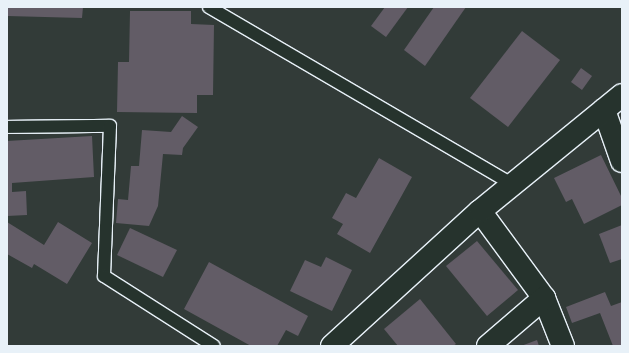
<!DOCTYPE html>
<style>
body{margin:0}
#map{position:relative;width:629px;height:353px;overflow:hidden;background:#323b38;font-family:Itim,sans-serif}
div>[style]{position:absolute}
.building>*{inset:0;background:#625c66}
.roads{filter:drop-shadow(1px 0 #e8f1f8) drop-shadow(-1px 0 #e8f1f8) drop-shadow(0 1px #e8f1f8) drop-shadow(0 -1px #e8f1f8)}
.lane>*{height:12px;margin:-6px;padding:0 6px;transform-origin:6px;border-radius:6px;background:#26332d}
.street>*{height:22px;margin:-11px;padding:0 11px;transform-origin:11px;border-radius:11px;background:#26332d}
span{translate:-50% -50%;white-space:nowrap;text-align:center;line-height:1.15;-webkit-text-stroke:3px #26332d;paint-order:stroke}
.frame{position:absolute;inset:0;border:8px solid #e8f1f8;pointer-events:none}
</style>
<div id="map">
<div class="building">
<div style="clip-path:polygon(7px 7px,83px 7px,82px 18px,7px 16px)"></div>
<div style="clip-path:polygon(385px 7px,408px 7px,386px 37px,371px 26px)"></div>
<div style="clip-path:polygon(434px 7px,466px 7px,425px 66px,404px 50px)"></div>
<div style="clip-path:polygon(130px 11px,191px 11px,191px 24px,214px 25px,213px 95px,197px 95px,197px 113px,117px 112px,118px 62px,129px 62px)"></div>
<div style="clip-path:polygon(522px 31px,560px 60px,508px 127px,470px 98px)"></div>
<div style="clip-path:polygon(581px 68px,592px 76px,582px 90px,571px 82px)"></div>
<div style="clip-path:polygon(182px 116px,198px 127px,183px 148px,182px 155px,163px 154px,158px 206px,149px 226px,116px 223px,118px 199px,128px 200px,131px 166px,139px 166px,142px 130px,171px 132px)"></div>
<div style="clip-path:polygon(92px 136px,94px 177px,12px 183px,12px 192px,26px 191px,27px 215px,7px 216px,7px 141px)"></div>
<div style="clip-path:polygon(601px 155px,622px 198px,622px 205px,584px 224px,572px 199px,566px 202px,554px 178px)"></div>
<div style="clip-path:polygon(379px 158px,412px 177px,370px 253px,337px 234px,343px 224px,332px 218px,346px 193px,356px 198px)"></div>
<div style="clip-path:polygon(7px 222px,44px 245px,58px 222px,92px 243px,67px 284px,34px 264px,32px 268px,7px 254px)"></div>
<div style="clip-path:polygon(622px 225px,622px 259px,610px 263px,599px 234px)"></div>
<div style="clip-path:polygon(130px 228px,177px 250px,163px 277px,117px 255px)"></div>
<div style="clip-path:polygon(477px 241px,518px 290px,487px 316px,446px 266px)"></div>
<div style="clip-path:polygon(326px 257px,352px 270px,332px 311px,290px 291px,305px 260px,321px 267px)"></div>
<div style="clip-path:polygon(209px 262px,308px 316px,298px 336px,286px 330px,277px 346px,251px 346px,184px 309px)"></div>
<div style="clip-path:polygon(605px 292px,611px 306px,622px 302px,622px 346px,613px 346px,600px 313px,572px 323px,566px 307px)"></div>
<div style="clip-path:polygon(420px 299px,456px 344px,453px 346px,398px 346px,384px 329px)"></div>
<div style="clip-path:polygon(537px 340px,539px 346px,521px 346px)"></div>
</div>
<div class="roads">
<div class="lane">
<div style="left:209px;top:7px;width:351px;rotate:30.3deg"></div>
<div style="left:7px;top:127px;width:103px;rotate:-0.6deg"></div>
<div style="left:110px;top:126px;width:150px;rotate:92.3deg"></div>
<div style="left:104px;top:276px;width:130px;rotate:32.5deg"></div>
</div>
<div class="street">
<div style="left:604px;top:110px;width:54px;rotate:70.6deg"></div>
<div style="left:480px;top:211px;width:108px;rotate:53.7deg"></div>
<div style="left:544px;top:298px;width:52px;rotate:68.4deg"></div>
<div style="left:332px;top:346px;width:200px;rotate:-42.4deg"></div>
<div style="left:480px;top:211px;width:183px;rotate:-39.2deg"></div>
<div style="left:488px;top:346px;width:74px;rotate:-40.6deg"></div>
</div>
</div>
<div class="frame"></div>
</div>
